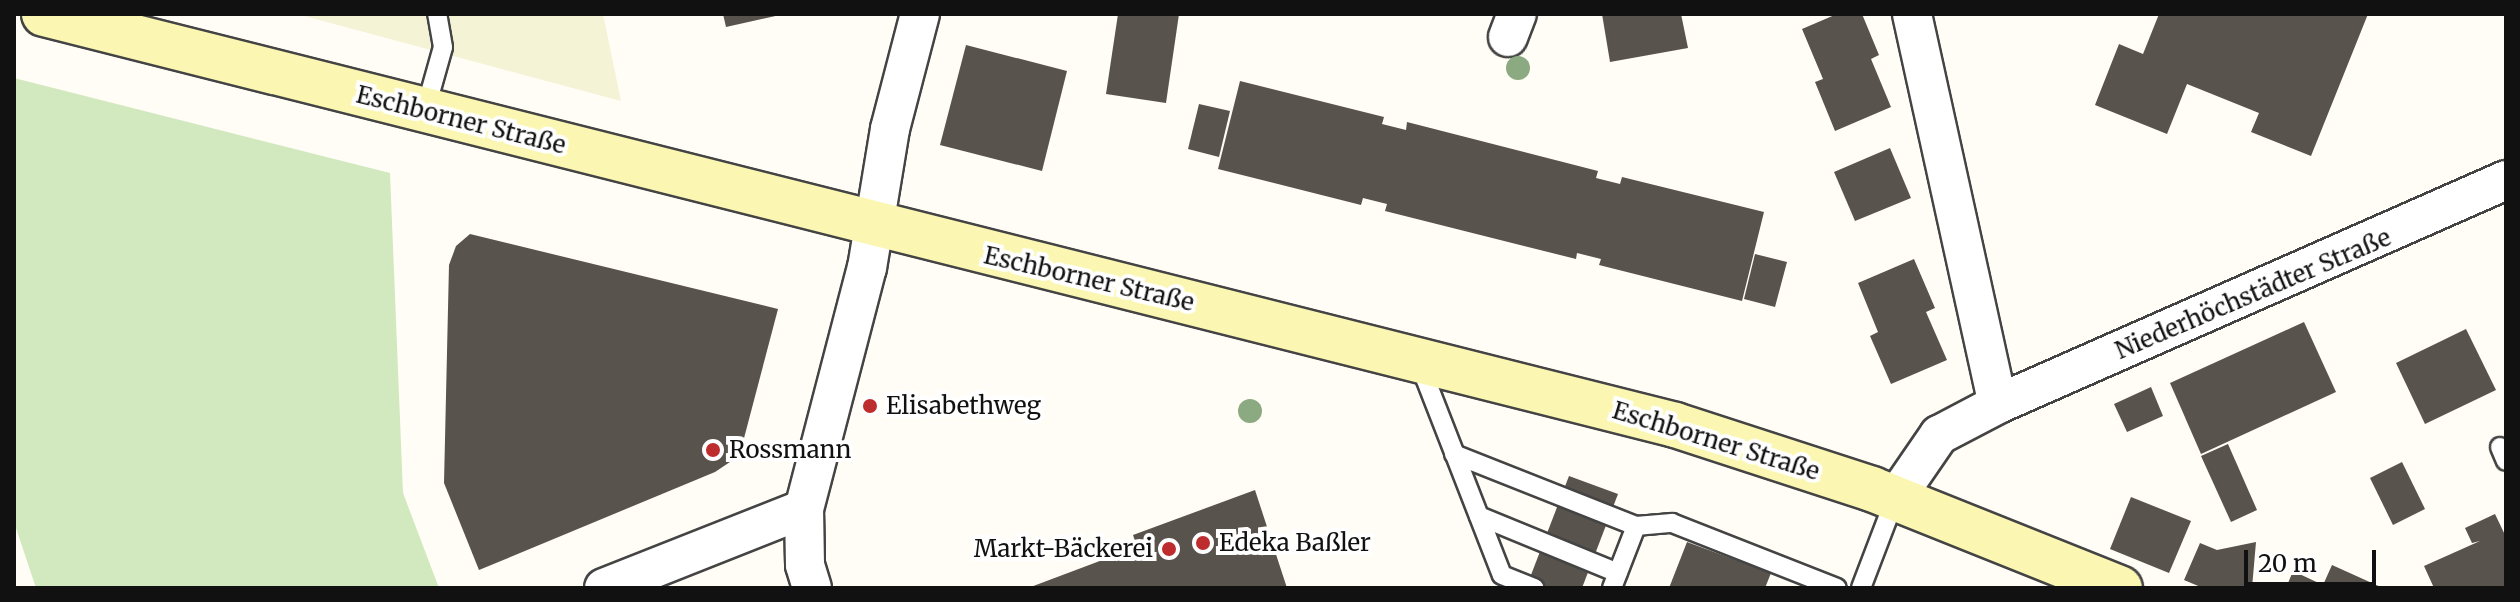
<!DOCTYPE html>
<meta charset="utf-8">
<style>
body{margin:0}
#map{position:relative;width:2520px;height:602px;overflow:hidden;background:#fffdf5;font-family:Merriweather,serif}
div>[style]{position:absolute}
.farmland>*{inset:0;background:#f4f3d5}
.green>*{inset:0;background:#d2e9bf}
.building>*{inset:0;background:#59534d}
.roads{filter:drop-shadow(2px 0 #444) drop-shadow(-2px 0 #444) drop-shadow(0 2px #444) drop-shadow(0 -2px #444)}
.service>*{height:18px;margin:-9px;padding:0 9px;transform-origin:9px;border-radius:9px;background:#fff}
.minor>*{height:38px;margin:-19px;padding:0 19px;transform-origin:19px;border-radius:19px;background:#fff}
.secondary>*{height:44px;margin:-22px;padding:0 22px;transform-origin:22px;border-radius:22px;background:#fbf7b3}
.trees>*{width:24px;height:24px;margin:-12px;border-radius:50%;background:#8caa81}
.dots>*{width:22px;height:22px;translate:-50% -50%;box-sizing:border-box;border:4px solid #fff;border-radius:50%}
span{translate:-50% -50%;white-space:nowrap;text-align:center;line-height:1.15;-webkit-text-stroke:8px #fff;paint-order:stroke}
.street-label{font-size:24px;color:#111}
.poi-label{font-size:24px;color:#111}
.left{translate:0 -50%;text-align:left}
.right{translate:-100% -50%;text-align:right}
.frame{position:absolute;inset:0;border:16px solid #111;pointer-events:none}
.scale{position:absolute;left:2244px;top:550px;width:132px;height:36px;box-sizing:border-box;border:4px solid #111;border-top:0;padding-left:10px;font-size:24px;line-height:28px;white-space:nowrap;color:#111;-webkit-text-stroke:6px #fff;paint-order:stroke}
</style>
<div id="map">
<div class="farmland">
<div style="clip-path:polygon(297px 14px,603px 14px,621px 101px)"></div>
</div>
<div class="green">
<div style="clip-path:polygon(14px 78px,390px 173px,403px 493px,439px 588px,36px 588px,14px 522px)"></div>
</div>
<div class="building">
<div style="clip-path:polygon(723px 14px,779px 14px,780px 15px,726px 27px)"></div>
<div style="clip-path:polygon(1118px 14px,1179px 14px,1166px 103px,1106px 94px)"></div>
<div style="clip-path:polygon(1602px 14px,1681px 14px,1688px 48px,1610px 62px)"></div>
<div style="clip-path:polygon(1837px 14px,1862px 14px,1879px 55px,1871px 59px,1891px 107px,1835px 131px,1815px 82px,1823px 79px,1802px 29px)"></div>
<div style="clip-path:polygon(2159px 14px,2368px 14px,2311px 156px,2251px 132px,2259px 113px,2187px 84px,2167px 134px,2095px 105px,2119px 44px,2143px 54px)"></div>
<div style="clip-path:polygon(966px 45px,1067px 71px,1042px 171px,940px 145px)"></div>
<div style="clip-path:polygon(1240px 81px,1384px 117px,1382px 124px,1406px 130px,1407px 122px,1598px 171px,1596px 178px,1620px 184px,1622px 177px,1764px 212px,1742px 301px,1599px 265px,1601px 259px,1577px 253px,1576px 259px,1385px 211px,1387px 204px,1363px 198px,1361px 205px,1218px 169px)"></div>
<div style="clip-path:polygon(1199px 104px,1230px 111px,1219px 157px,1188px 149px)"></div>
<div style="clip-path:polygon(1890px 148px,1911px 198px,1855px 221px,1834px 172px)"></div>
<div style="clip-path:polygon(470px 234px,778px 309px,743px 442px,733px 460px,715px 472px,479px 570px,444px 483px,449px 265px,456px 246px)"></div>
<div style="clip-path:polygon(1755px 254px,1787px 262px,1775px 307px,1744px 299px)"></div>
<div style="clip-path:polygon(1914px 259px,1935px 308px,1926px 312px,1947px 360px,1891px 384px,1870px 336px,1878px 332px,1858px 283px)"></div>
<div style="clip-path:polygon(2304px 322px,2336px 392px,2201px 454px,2170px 383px)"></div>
<div style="clip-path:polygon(2466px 329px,2496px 390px,2425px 424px,2396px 363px)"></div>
<div style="clip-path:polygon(2151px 387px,2163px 416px,2127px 432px,2114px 404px)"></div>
<div style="clip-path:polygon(2228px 444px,2257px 510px,2231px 522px,2201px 456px)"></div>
<div style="clip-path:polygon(2402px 462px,2425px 509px,2393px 525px,2370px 478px)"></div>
<div style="clip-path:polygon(1569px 476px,1618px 494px,1582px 588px,1526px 588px)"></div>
<div style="clip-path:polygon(1255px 490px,1287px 588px,1028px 588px,1137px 547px,1133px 535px)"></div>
<div style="clip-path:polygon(2131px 497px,2191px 521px,2169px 573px,2110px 549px)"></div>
<div style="clip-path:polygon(2495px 514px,2506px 537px,2506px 588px,2434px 588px,2424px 566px,2480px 541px,2472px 543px,2465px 528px)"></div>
<div style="clip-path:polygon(1687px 542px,1771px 573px,1765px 588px,1669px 588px)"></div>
<div style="clip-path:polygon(2256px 542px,2252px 588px,2203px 588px,2184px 580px,2200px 543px,2217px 550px)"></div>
<div style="clip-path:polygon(2332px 565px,2383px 588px,2286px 588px,2293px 571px,2323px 585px)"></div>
</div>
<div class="roads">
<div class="service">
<div style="left:425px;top:111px;width:66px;rotate:-74.3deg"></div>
<div style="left:443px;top:47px;width:34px;rotate:-100deg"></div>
<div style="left:1420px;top:365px;width:225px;rotate:68.7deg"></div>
<div style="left:1502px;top:575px;width:35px;rotate:22deg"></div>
<div style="left:2500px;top:447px;width:15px;rotate:67deg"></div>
<div style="left:1454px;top:454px;width:196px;rotate:21.6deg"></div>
<div style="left:1479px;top:516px;width:150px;rotate:22.3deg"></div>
<div style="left:1612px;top:588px;width:66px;rotate:-68.8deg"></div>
<div style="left:1636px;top:526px;width:36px;rotate:-5deg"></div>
<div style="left:1672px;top:523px;width:177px;rotate:21.5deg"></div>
<div style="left:1861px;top:588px;width:95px;rotate:-69.1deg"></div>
</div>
<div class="minor">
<div style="left:1912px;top:14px;width:399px;rotate:77.6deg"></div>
<div style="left:1508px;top:37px;width:25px;rotate:-69deg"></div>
<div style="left:1895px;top:499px;width:78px;rotate:-55.5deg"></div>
<div style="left:1939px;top:435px;width:67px;rotate:-27.7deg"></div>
<div style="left:1998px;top:404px;width:555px;rotate:-23.79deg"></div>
<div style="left:604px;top:588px;width:215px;rotate:-21.6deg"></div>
<div style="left:812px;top:588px;width:24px;rotate:-107deg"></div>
<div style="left:805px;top:565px;width:56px;rotate:-91deg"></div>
<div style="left:804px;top:509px;width:249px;rotate:-75.4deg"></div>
<div style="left:867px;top:268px;width:141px;rotate:-80.6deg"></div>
<div style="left:890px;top:129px;width:119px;rotate:-75.4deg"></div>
</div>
<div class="secondary">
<div style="left:44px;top:14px;width:1682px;rotate:14.14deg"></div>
<div style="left:1675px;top:425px;width:207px;rotate:18deg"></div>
<div style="left:1872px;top:489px;width:267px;rotate:21.8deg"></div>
</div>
</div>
<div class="trees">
<div style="left:1518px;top:68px"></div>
<div style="left:1250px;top:411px"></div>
</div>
<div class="dots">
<div style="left:870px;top:406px;background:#bd2d2d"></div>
<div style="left:713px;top:450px;background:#bd2d2d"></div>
<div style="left:1203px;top:543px;background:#bd2d2d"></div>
<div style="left:1169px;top:549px;background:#bd2d2d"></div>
</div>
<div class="street-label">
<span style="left:461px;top:120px;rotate:14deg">Eschborner Straße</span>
<span style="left:1089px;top:279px;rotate:13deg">Eschborner Straße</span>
<span style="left:2253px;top:294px;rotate:-23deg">Niederhöchstädter Straße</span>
<span style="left:1716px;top:441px;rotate:17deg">Eschborner Straße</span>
</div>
<div class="poi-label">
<span class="left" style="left:886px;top:406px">Elisabethweg</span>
<span class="left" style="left:729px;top:450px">Rossmann</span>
<span class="left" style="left:1219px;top:543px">Edeka Baßler</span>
<span class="right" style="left:1153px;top:549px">Markt-Bäckerei</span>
</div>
<div class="frame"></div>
<div class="scale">20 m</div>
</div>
